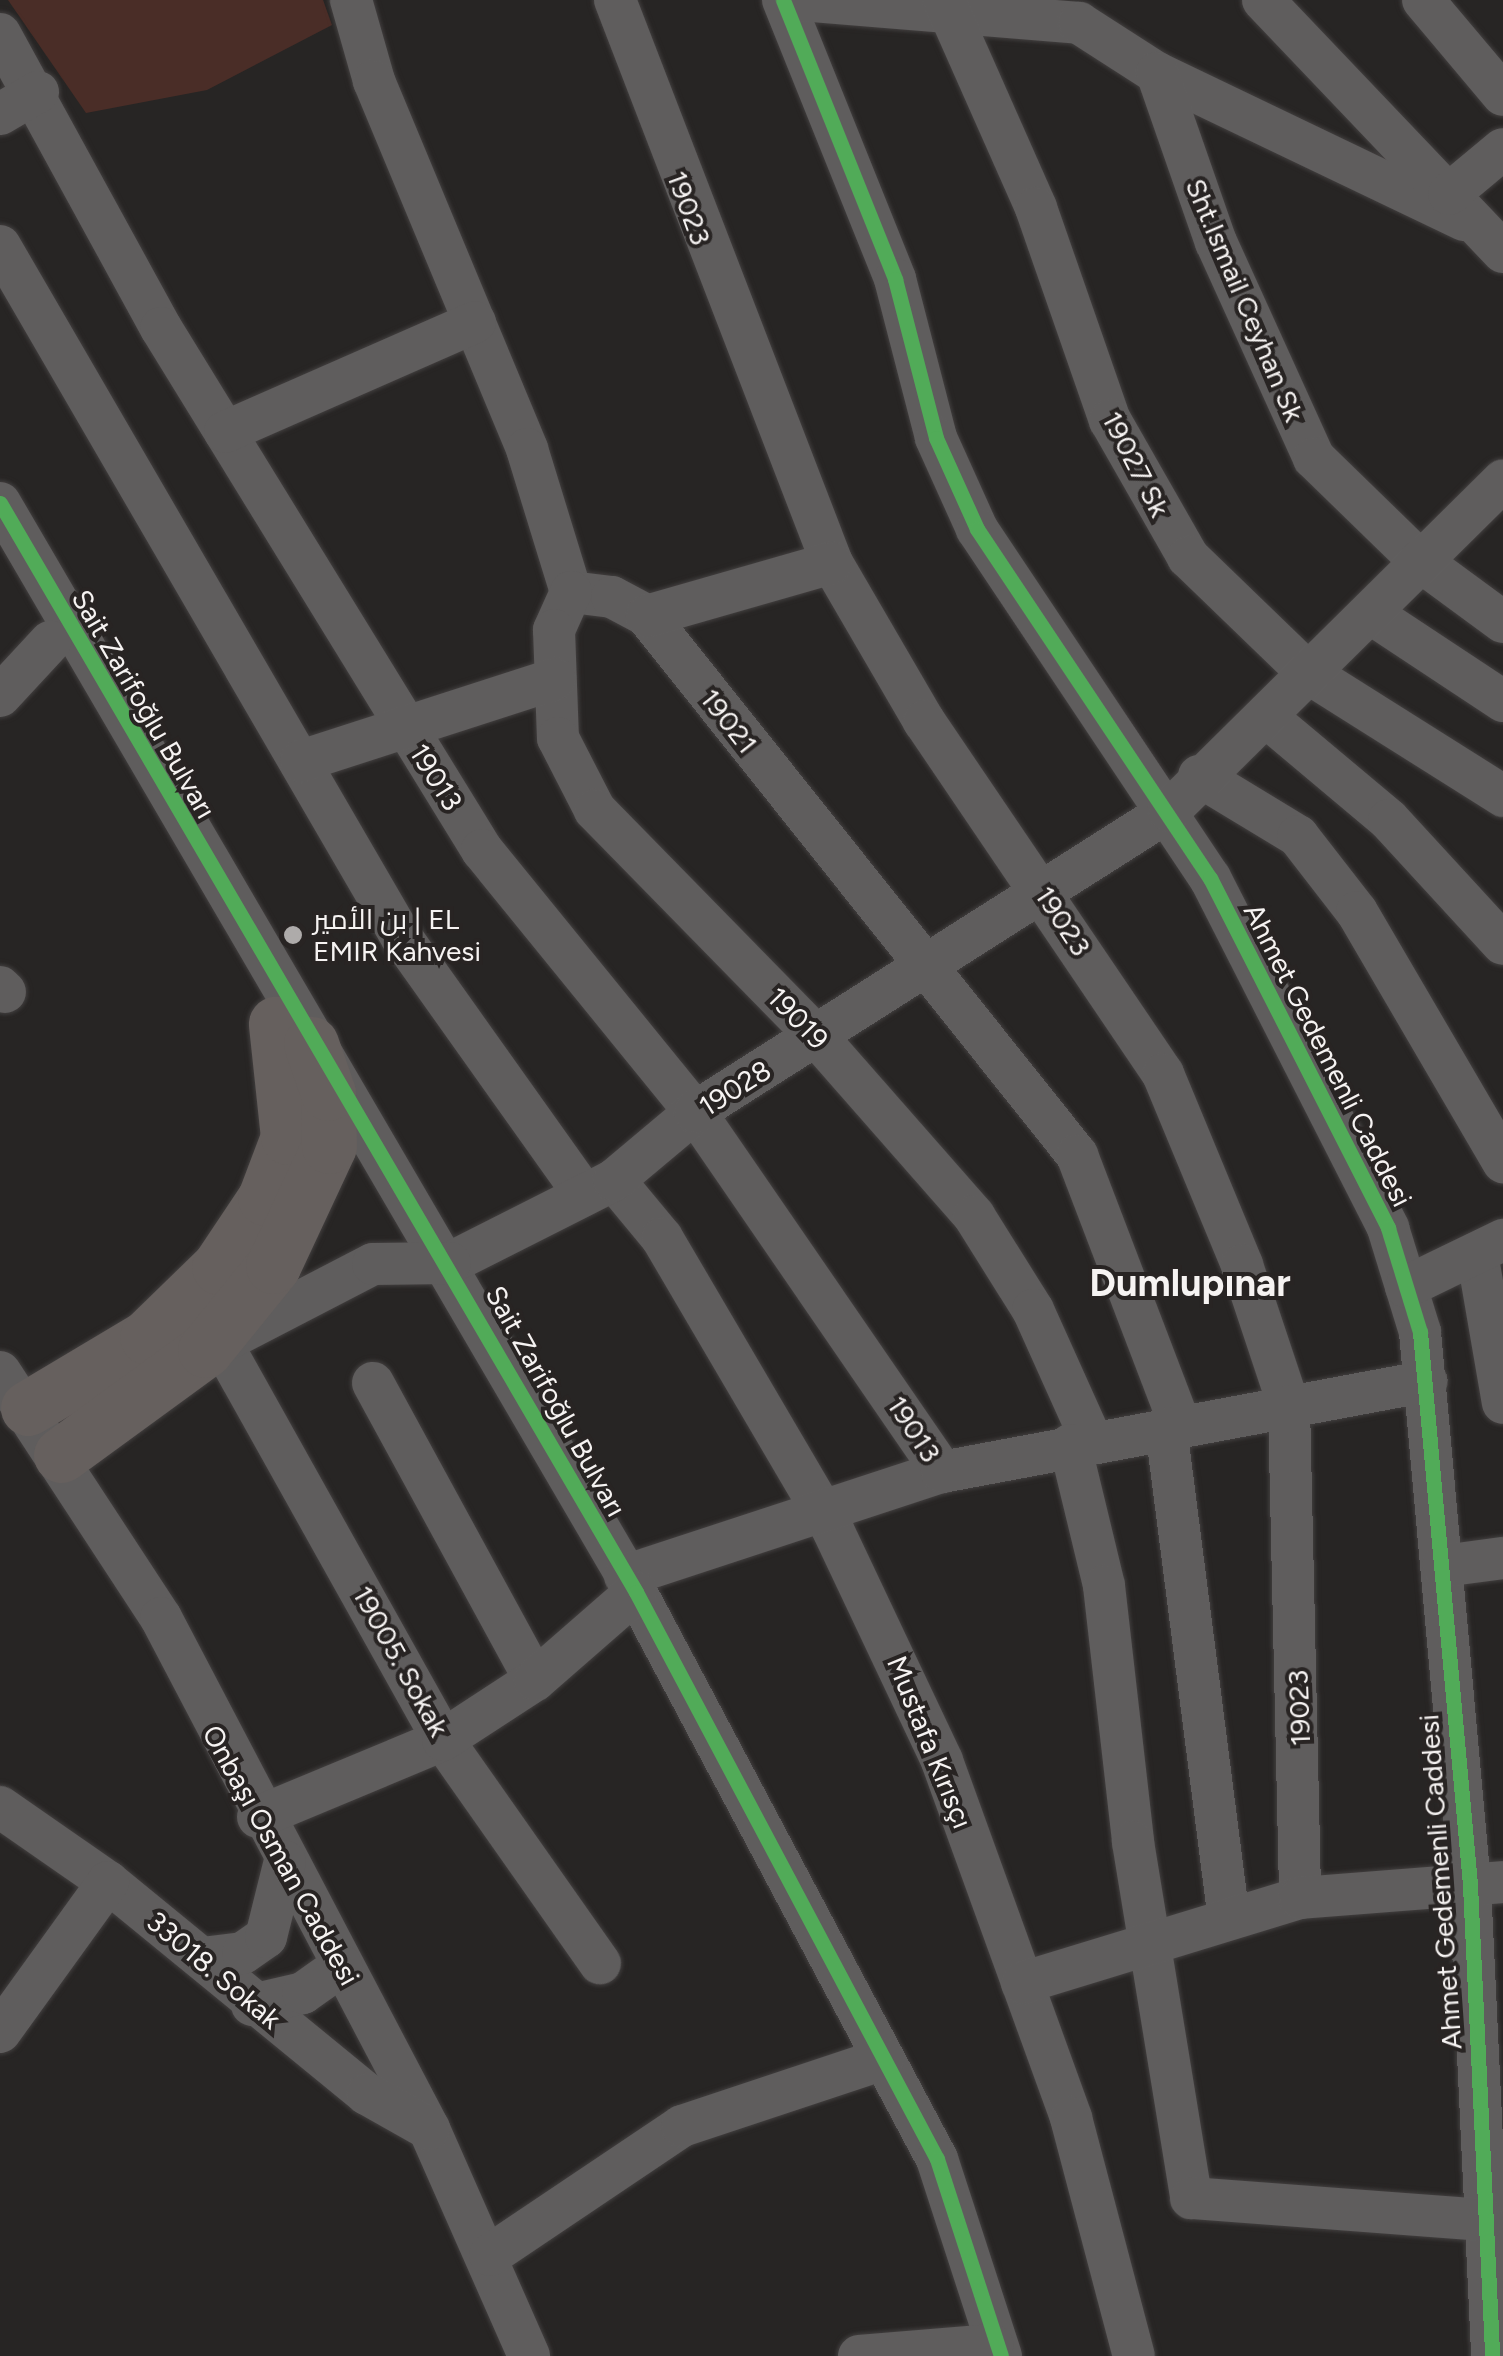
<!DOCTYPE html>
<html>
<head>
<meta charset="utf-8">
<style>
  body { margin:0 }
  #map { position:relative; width:1503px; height:2356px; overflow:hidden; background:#272524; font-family:Figtree,Cairo,sans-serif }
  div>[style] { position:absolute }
  .green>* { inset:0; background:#4a2d27 }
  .roads { filter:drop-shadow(0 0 2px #423f3f) drop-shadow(0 0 2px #423f3f) }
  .minor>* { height:42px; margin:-21px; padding:0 21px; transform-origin:21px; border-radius:21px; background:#5f5d5d }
  .major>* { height:55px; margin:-27.5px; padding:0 27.5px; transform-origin:27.5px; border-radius:27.5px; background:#66605e }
  .cycleway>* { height:15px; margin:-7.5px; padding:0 7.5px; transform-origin:7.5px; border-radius:7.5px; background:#51ab58 }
  .dots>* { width:28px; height:28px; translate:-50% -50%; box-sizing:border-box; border:5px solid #282423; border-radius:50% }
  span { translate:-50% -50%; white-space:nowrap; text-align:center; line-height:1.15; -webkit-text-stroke:8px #282423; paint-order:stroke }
  .street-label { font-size:28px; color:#f6f3f2 }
  .poi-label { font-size:28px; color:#f6f3f2 }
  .left { translate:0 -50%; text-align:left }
  .district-label { font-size:38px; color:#f6f3f2; font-weight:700 }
</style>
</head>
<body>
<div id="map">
  <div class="green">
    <div style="clip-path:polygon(8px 0,323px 0,332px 25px,207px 90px,86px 113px)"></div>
  </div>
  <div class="roads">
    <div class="minor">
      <div style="left:351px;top:0;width:84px;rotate:74.1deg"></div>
      <div style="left:374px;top:81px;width:399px;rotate:67.4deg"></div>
      <div style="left:527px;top:449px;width:150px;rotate:72.9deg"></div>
      <div style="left:571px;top:592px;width:41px;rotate:7deg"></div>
      <div style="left:612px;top:597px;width:40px;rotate:28deg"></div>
      <div style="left:647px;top:616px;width:690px;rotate:51.42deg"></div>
      <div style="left:1077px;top:1155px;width:291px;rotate:69.1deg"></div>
      <div style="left:615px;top:0;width:603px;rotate:68.92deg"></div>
      <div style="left:832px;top:563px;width:183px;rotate:59.8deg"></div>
      <div style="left:924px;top:721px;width:426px;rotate:55.9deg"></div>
      <div style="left:1163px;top:1074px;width:207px;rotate:67.5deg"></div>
      <div style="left:1242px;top:1265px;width:149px;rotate:71.6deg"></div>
      <div style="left:1289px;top:1406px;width:492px;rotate:88.7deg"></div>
      <div style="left:783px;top:0;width:301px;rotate:68.1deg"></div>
      <div style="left:895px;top:279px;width:164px;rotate:75.5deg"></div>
      <div style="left:936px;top:438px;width:100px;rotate:65.7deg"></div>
      <div style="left:977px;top:529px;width:420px;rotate:56.3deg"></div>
      <div style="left:1210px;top:878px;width:393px;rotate:63deg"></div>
      <div style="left:1388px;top:1228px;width:109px;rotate:72.9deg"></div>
      <div style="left:1420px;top:1332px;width:555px;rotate:84.83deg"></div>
      <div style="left:1470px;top:1885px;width:472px;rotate:87.3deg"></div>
      <div style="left:800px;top:0;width:280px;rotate:4.7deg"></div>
      <div style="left:1079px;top:23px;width:93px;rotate:32.7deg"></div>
      <div style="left:1157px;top:73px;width:340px;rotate:25.6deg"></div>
      <div style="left:944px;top:0;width:227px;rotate:66.1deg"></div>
      <div style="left:1036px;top:208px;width:225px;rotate:70.8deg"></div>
      <div style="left:1110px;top:420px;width:158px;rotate:60.3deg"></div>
      <div style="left:1188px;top:557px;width:167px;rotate:44deg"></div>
      <div style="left:1308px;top:673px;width:231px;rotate:32.2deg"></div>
      <div style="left:1263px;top:0;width:348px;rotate:46.4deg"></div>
      <div style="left:1423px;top:0;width:124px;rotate:49.9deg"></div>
      <div style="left:0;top:34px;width:335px;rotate:61.3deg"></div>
      <div style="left:161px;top:328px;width:613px;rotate:58.41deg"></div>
      <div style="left:482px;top:850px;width:338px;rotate:50.9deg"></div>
      <div style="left:695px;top:1112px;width:437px;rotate:55.5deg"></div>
      <div style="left:1157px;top:73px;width:179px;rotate:70.8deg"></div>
      <div style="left:1216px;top:242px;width:237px;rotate:65.6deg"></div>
      <div style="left:1314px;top:458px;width:148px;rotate:44.2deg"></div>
      <div style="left:1420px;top:561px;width:103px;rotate:36.3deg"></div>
      <div style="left:0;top:114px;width:44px;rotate:-30.1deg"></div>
      <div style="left:1449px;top:194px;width:70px;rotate:-39.8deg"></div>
      <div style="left:0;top:246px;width:800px;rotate:59.85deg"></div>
      <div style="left:402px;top:938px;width:310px;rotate:54.6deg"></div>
      <div style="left:225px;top:432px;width:273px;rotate:-23.7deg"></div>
      <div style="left:0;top:503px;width:1261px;rotate:59.71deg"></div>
      <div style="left:636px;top:1592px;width:642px;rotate:62.04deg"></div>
      <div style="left:937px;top:2159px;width:207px;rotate:72deg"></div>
      <div style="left:571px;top:592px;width:42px;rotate:114.1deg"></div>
      <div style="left:554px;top:630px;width:108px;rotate:87.9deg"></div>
      <div style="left:558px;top:738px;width:81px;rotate:62.8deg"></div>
      <div style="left:595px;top:810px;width:318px;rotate:45.6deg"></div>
      <div style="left:817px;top:1037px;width:238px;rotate:48.7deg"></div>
      <div style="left:974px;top:1216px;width:111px;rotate:57.9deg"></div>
      <div style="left:1033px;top:1310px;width:144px;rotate:65.8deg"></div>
      <div style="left:1373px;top:615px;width:156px;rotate:33.5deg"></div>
      <div style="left:647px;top:616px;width:192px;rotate:-16deg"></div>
      <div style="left:0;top:696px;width:74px;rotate:-47.2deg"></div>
      <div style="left:1270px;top:720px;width:155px;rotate:40deg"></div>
      <div style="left:1389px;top:820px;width:168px;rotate:47.4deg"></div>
      <div style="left:301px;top:761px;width:267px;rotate:-17.9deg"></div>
      <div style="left:1199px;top:776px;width:116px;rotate:31.2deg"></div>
      <div style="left:1298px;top:836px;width:96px;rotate:52.2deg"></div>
      <div style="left:1357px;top:912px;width:290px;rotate:59.7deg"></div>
      <div style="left:0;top:987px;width:7px;rotate:45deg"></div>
      <div style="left:614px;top:1180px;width:75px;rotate:50.4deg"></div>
      <div style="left:662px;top:1238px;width:338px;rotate:59.6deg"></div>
      <div style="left:833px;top:1530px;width:255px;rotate:64.7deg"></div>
      <div style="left:942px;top:1761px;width:380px;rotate:70.1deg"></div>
      <div style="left:1071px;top:2118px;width:246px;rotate:75.2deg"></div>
      <div style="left:1477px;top:1253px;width:152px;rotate:80.2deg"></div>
      <div style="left:450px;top:1263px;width:184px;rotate:-26.8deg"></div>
      <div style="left:614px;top:1180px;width:106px;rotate:-40deg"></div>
      <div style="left:695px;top:1112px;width:561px;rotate:-32.42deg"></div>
      <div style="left:1169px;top:811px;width:470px;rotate:-44.7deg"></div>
      <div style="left:1406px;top:1287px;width:108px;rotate:-25.9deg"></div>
      <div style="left:223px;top:1346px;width:451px;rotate:60.8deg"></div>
      <div style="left:443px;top:1740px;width:273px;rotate:54.9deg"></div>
      <div style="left:207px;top:1350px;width:187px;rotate:-27.4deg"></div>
      <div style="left:373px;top:1264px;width:77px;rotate:-0.7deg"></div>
      <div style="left:0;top:1372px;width:294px;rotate:56.8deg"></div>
      <div style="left:161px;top:1618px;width:577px;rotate:62.32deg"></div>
      <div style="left:429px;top:2129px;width:248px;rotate:66.2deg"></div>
      <div style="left:373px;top:1383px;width:338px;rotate:61.4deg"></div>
      <div style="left:1166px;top:1428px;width:493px;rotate:82.7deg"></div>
      <div style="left:1070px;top:1445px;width:145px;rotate:76.4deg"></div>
      <div style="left:1104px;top:1586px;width:258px;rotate:83.5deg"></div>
      <div style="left:1133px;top:1842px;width:361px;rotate:80.7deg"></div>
      <div style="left:1191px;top:2198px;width:293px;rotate:4.3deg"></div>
      <div style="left:1443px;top:1566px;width:61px;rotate:-7.6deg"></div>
      <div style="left:625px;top:1576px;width:334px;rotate:-18.2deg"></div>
      <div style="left:942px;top:1472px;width:493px;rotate:-10.6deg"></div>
      <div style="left:0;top:1807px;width:131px;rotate:34.8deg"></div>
      <div style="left:108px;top:1882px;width:335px;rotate:39.3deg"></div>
      <div style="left:367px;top:2094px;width:71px;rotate:29.4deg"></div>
      <div style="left:258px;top:1817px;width:200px;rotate:-22.6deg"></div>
      <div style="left:443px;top:1740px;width:110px;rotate:-33.1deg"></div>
      <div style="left:535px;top:1680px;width:134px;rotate:-41.1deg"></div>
      <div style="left:202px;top:1958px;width:41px;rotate:-7deg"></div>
      <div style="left:243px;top:1953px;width:28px;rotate:-35deg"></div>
      <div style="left:266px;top:1937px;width:78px;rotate:-76deg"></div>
      <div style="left:1022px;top:1983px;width:291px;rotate:-17deg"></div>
      <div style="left:1300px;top:1898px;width:204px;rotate:-4.5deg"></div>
      <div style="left:252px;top:2005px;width:52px;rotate:-13.2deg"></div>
      <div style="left:303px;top:1993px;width:47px;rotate:-35.4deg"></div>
      <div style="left:0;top:2032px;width:185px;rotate:-54.2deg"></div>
      <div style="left:490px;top:2255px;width:231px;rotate:-33.9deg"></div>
      <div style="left:682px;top:2126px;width:212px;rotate:-18.4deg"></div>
      <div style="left:859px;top:2356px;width:134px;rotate:-4.7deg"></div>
    </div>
    <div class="major">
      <div style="left:28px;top:1408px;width:139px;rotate:-30.8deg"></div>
      <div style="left:147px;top:1337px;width:100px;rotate:-44.2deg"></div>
      <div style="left:219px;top:1267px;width:83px;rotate:-56.3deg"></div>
      <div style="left:265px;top:1198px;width:65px;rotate:-69.3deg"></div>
      <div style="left:288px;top:1137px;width:114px;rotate:-96.1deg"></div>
      <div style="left:61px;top:1455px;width:178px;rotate:-36.1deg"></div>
      <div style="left:205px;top:1350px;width:108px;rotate:-51deg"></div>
      <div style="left:273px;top:1266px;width:132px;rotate:-65deg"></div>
      <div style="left:329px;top:1146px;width:53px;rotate:-91.1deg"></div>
      <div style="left:328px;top:1093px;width:52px;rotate:-109.1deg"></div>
    </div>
  </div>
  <div class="cycleway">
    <div style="left:783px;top:0;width:301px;rotate:68.1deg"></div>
    <div style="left:895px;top:279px;width:164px;rotate:75.5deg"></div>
    <div style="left:936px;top:438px;width:100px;rotate:65.7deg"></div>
    <div style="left:977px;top:529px;width:420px;rotate:56.3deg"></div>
    <div style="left:1210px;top:878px;width:393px;rotate:63deg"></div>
    <div style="left:1388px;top:1228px;width:109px;rotate:72.9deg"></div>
    <div style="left:1420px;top:1332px;width:555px;rotate:84.83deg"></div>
    <div style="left:1470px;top:1885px;width:472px;rotate:87.3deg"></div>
    <div style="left:0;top:503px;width:1261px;rotate:59.71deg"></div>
    <div style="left:636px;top:1592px;width:642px;rotate:62.04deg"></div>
    <div style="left:937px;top:2159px;width:207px;rotate:72deg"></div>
  </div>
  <div class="dots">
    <div style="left:293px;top:935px;background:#aeabaa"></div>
  </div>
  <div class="street-label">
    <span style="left:689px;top:208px;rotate:70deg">19023</span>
    <span style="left:1245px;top:300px;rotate:67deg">Sht.Ismail Ceyhan Sk</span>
    <span style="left:1136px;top:464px;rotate:63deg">19027 Sk</span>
    <span style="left:144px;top:704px;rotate:60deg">Sait Zarifoğlu Bulvarı</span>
    <span style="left:729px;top:721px;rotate:52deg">19021</span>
    <span style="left:436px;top:777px;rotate:58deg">19013</span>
    <span style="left:1063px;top:921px;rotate:57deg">19023</span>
    <span style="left:798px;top:1018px;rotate:46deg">19019</span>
    <span style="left:1328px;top:1055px;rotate:63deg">Ahmet Gedemenli Caddesi</span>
    <span style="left:735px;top:1088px;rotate:-32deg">19028</span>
    <span style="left:556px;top:1401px;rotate:61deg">Sait Zarifoğlu Bulvarı</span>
    <span style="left:914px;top:1429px;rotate:57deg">19013</span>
    <span style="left:401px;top:1661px;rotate:61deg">19005. Sokak</span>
    <span style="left:1299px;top:1708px;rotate:-92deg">19023</span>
    <span style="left:930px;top:1742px;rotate:68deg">Mustafa Kırısçı</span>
    <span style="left:281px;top:1855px;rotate:61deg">Onbaşı Osman Caddesi</span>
    <span style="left:1440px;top:1882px;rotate:-94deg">Ahmet Gedemenli Caddesi</span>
    <span style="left:214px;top:1970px;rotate:40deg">33018. Sokak</span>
  </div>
  <div class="poi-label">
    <span class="left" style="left:313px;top:935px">بن الأمير | EL<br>EMIR Kahvesi</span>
  </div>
  <div class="district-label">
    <span style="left:1190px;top:1284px">Dumlupınar</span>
  </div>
</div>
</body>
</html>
